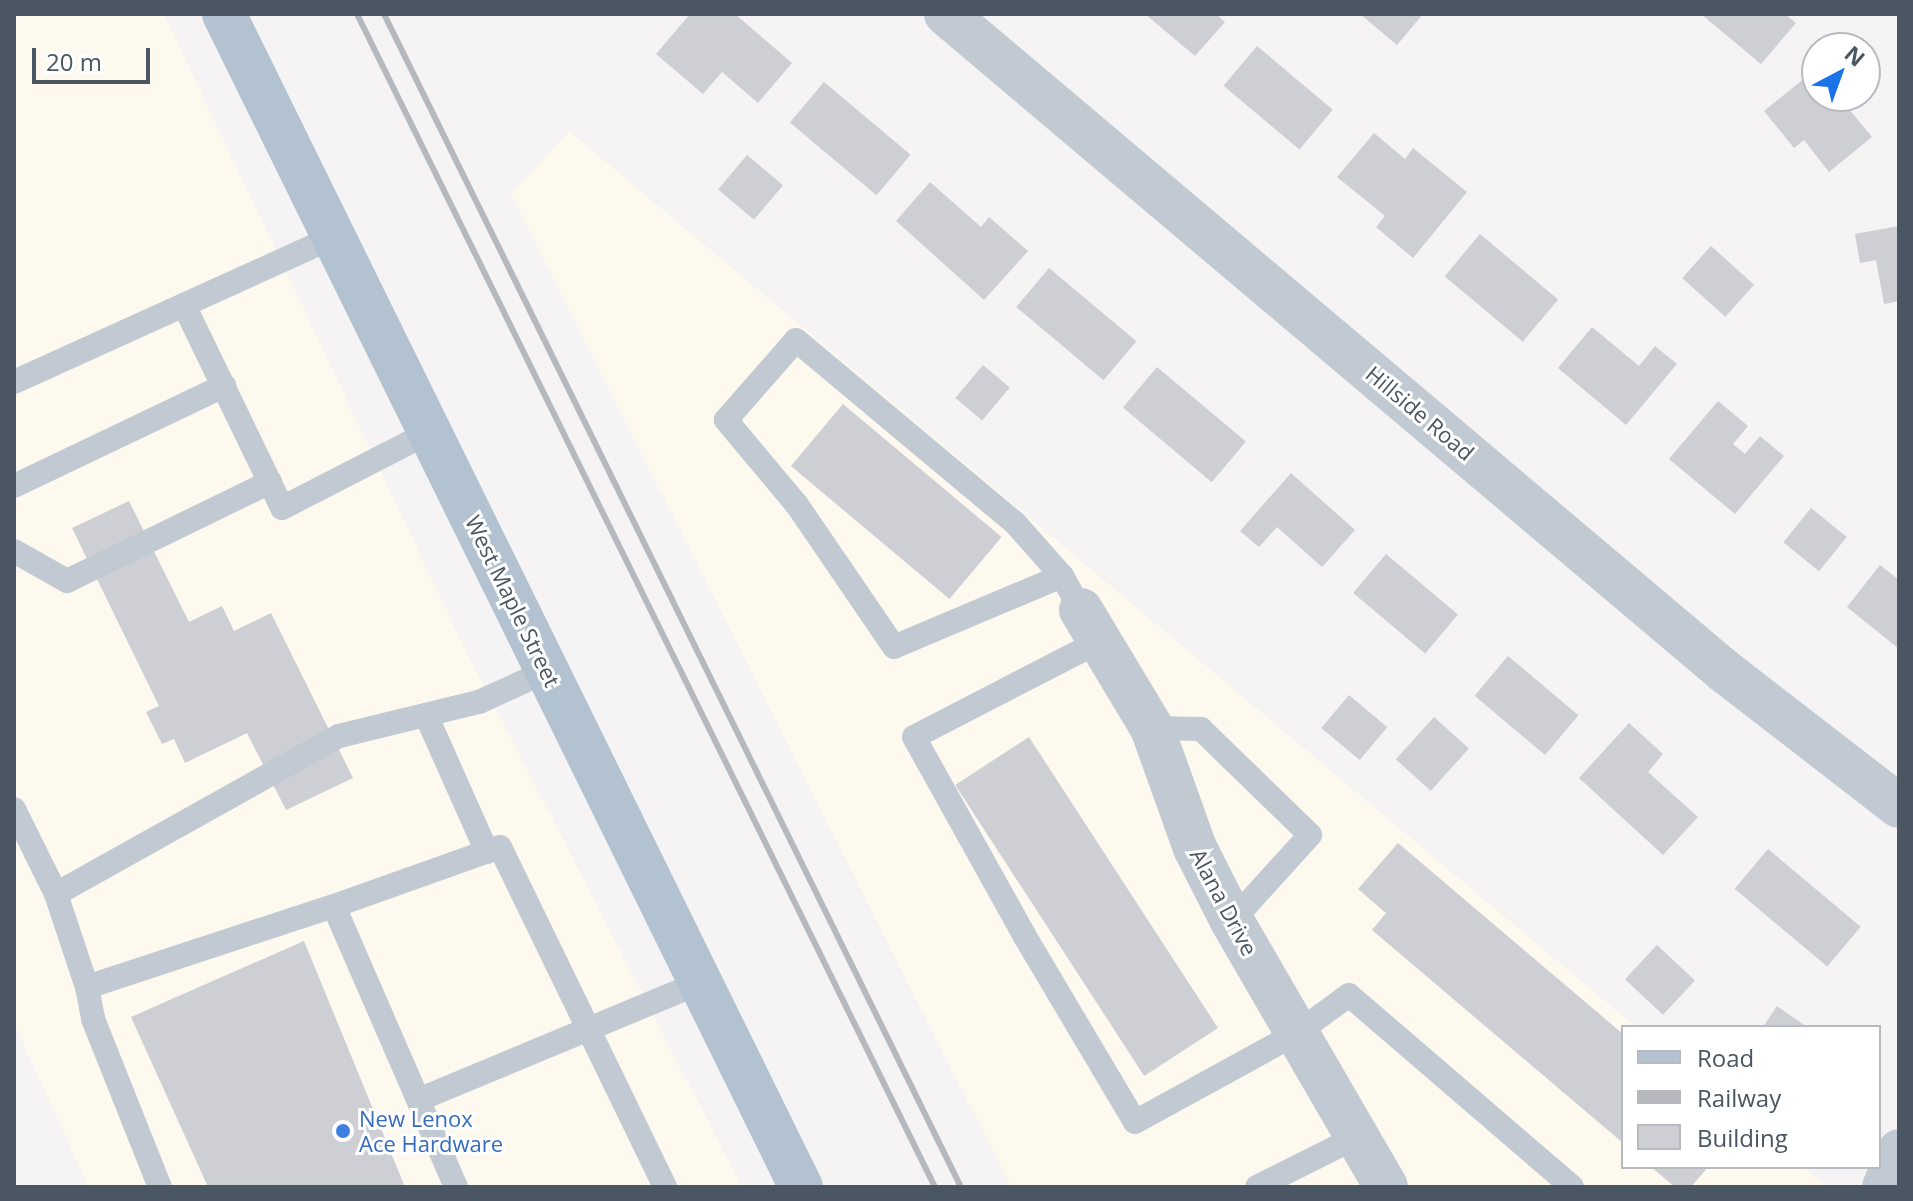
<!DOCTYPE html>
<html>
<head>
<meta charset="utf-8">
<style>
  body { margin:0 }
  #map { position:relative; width:1913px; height:1201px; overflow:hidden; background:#f5f3f3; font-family:"Open Sans",sans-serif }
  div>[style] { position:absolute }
  .commercial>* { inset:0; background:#fdf9ef }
  .building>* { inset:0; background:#cdcfd5; transform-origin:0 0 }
  .lane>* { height:24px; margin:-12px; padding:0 12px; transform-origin:12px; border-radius:12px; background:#c1cad2 }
  .street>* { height:44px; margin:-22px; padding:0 22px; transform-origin:22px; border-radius:22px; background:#c1cad2 }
  .primary>* { height:44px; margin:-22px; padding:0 22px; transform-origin:22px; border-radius:22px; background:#b3c2d1 }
  .rail>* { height:6px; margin:-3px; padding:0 3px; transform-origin:3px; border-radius:3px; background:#b5b8bd }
  .dots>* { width:22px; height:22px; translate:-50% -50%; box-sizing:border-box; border:4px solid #fff; border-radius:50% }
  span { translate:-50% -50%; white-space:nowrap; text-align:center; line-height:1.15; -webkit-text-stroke:6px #fff; paint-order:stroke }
  .street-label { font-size:22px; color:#4a5661 }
  .shop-label { font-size:22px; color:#366cbe }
  .left { translate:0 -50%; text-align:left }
  .frame { position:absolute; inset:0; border:16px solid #4a5661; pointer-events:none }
  .legend { position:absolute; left:1621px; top:1025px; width:260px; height:144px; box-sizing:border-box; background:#fff; border:2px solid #b7bbc0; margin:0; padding:10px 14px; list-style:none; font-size:24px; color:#4a5661 }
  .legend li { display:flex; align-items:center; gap:16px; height:40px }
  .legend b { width:40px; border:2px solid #b7bbc0 }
  .north { position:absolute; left:1801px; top:32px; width:80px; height:80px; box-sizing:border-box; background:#fff; border:2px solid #b7bbc0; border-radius:50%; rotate:41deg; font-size:22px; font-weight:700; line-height:32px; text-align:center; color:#4a5661 }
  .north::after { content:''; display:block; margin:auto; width:28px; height:36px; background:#1a73e8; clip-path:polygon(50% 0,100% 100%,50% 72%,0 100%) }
  .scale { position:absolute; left:32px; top:48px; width:118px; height:36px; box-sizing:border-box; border:4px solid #4a5661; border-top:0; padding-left:10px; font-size:24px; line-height:28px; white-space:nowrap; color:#4a5661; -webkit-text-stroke:6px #fff; paint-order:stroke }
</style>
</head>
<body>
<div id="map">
  <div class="commercial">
    <div style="clip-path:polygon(14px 14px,164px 14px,463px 645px,742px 1187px,89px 1187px,14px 1024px)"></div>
    <div style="clip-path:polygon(569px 131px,1636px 1027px,1623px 1027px,1623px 1167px,1803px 1167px,1827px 1187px,1011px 1187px,511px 195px)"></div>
  </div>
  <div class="building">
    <div style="clip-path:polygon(690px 14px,735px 14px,792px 63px,758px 103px,722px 72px,703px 94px,656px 54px)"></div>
    <div style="clip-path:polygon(1145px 14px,1216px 14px,1225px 22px,1195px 56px)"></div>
    <div style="clip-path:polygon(1360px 14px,1423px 14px,1397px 45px)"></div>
    <div style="clip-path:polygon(1701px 14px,1785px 14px,1796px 23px,1761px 64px)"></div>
    <div style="left:1257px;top:46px;width:99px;height:52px;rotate:40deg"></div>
    <div style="clip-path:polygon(1817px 68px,1817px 96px,1852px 96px,1844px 103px,1872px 137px,1829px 172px,1804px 140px,1794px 148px,1764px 111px)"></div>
    <div style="left:824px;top:82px;width:113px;height:53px;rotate:40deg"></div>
    <div style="clip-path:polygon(1374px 133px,1405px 159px,1413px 148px,1467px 192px,1413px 258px,1376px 227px,1385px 216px,1337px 177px)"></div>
    <div style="left:747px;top:155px;width:47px;height:45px;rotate:40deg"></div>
    <div style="clip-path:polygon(930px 182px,981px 227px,989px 217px,1028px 251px,984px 300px,896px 221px)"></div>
    <div style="clip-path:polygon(1899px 226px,1899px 301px,1884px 304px,1876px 260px,1860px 263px,1855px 234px)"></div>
    <div style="left:1480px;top:234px;width:102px;height:55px;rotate:40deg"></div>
    <div style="left:1711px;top:246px;width:58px;height:43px;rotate:42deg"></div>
    <div style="left:1049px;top:268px;width:114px;height:51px;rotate:40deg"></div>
    <div style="clip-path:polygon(1592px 327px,1639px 366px,1655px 346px,1677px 364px,1626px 425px,1558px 368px)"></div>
    <div style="left:983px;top:365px;width:35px;height:43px;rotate:40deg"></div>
    <div style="left:1157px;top:367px;width:116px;height:53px;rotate:40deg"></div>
    <div style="clip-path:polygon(1718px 401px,1748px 426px,1733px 444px,1745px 454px,1760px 436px,1784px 456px,1735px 514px,1669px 459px)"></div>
    <div style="left:843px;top:404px;width:207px;height:81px;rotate:40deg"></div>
    <div style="clip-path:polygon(1291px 473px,1355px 530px,1322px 567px,1277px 527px,1259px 547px,1240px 531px)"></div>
    <div style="clip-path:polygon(129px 501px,189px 622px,222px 606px,234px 631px,271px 613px,353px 778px,286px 810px,247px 733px,185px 763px,174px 739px,162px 744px,146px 712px,159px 706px,72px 528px)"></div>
    <div style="left:1811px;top:508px;width:46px;height:44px;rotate:39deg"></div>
    <div style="left:1386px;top:554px;width:94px;height:51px;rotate:40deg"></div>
    <div style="clip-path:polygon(1880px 565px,1899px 580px,1899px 649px,1847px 607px)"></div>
    <div style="left:1508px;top:656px;width:92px;height:52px;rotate:40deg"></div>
    <div style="left:1349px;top:695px;width:50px;height:43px;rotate:40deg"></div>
    <div style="left:1434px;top:717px;width:47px;height:57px;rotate:42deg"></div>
    <div style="clip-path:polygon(1629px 723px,1663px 754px,1648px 772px,1698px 817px,1663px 855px,1579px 778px)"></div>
    <div style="left:1029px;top:737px;width:347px;height:88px;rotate:57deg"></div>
    <div style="clip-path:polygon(1398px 843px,1623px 1034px,1623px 1143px,1372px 930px,1386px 913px,1358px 889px)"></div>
    <div style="left:1768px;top:849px;width:121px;height:52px;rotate:40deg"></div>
    <div style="clip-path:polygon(304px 941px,405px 1187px,208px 1187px,131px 1017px)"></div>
    <div style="left:1657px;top:945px;width:52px;height:47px;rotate:43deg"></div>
    <div style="clip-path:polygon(1777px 1006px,1807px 1027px,1763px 1027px)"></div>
    <div style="clip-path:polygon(1651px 1167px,1708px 1167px,1691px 1187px,1675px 1187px)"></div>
  </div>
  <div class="lane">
    <div style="left:184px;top:305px;width:225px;rotate:64.2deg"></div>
    <div style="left:282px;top:508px;width:166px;rotate:-27.2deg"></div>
    <div style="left:14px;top:382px;width:351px;rotate:-24.4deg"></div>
    <div style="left:14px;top:486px;width:233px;rotate:-25.5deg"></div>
    <div style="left:14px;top:551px;width:61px;rotate:29.5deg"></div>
    <div style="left:67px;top:581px;width:226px;rotate:-26deg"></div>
    <div style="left:1062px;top:576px;width:182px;rotate:157.1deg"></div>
    <div style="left:894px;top:647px;width:172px;rotate:-124.3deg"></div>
    <div style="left:797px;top:505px;width:111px;rotate:-129.9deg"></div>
    <div style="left:726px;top:420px;width:106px;rotate:-48.8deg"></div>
    <div style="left:796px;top:340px;width:285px;rotate:39.9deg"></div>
    <div style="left:1015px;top:523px;width:71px;rotate:48.4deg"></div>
    <div style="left:1062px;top:576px;width:39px;rotate:61deg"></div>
    <div style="left:1100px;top:641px;width:209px;rotate:152.7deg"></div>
    <div style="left:914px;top:737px;width:227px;rotate:60.9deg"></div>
    <div style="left:1024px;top:935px;width:217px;rotate:59.3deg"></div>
    <div style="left:1135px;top:1122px;width:185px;rotate:-28.8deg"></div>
    <div style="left:1297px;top:1033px;width:64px;rotate:-36.2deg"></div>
    <div style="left:1349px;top:995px;width:294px;rotate:40.7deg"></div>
    <div style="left:426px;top:715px;width:150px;rotate:66deg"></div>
    <div style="left:1152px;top:728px;width:49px;rotate:1.2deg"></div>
    <div style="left:1201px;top:729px;width:152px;rotate:44.2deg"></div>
    <div style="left:1310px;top:835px;width:116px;rotate:132.2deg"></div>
    <div style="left:14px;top:809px;width:95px;rotate:63.7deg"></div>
    <div style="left:56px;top:894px;width:98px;rotate:71.6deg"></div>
    <div style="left:87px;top:987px;width:33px;rotate:79deg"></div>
    <div style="left:93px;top:1019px;width:181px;rotate:68.3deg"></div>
    <div style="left:56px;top:894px;width:324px;rotate:-29.2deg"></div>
    <div style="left:339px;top:736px;width:144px;rotate:-13.7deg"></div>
    <div style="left:479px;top:702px;width:75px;rotate:-24.5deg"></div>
    <div style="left:87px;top:987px;width:260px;rotate:-18.2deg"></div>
    <div style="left:418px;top:1100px;width:308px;rotate:-22.6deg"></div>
    <div style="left:456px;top:1187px;width:306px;rotate:-113.5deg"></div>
    <div style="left:334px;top:906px;width:176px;rotate:-19.6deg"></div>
    <div style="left:500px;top:847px;width:378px;rotate:64.1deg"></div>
    <div style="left:1257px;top:1187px;width:112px;rotate:-26.6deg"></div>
  </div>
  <div class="street">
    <div style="left:946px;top:14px;width:1017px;rotate:40.17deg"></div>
    <div style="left:1723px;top:670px;width:222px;rotate:37.7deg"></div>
    <div style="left:1081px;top:610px;width:138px;rotate:59deg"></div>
    <div style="left:1152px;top:728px;width:127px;rotate:70.3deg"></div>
    <div style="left:1195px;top:848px;width:82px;rotate:63.1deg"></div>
    <div style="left:1232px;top:921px;width:307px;rotate:59.9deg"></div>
    <div style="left:1884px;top:1187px;width:39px;rotate:-67deg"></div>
  </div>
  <div class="primary">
    <div style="left:224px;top:14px;width:1307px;rotate:63.81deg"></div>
  </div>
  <div class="rail">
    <div style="left:357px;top:14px;width:1308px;rotate:63.77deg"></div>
    <div style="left:384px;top:14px;width:1307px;rotate:63.81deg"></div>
  </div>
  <div class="dots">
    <div style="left:343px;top:1131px;background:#3f7fe0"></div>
  </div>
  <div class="street-label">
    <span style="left:1420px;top:413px;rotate:40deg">Hillside Road</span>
    <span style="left:513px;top:601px;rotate:64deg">West Maple Street</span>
    <span style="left:1224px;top:902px;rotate:62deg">Alana Drive</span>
  </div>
  <div class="shop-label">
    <span class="left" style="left:359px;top:1131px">New Lenox<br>Ace Hardware</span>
  </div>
  <div class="frame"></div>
  <ul class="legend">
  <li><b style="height:10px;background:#b3c2d1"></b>Road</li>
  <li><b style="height:10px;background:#b5b8bd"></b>Railway</li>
  <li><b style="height:22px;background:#cdcfd5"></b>Building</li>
  </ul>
  <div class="north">N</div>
  <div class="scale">20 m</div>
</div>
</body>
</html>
